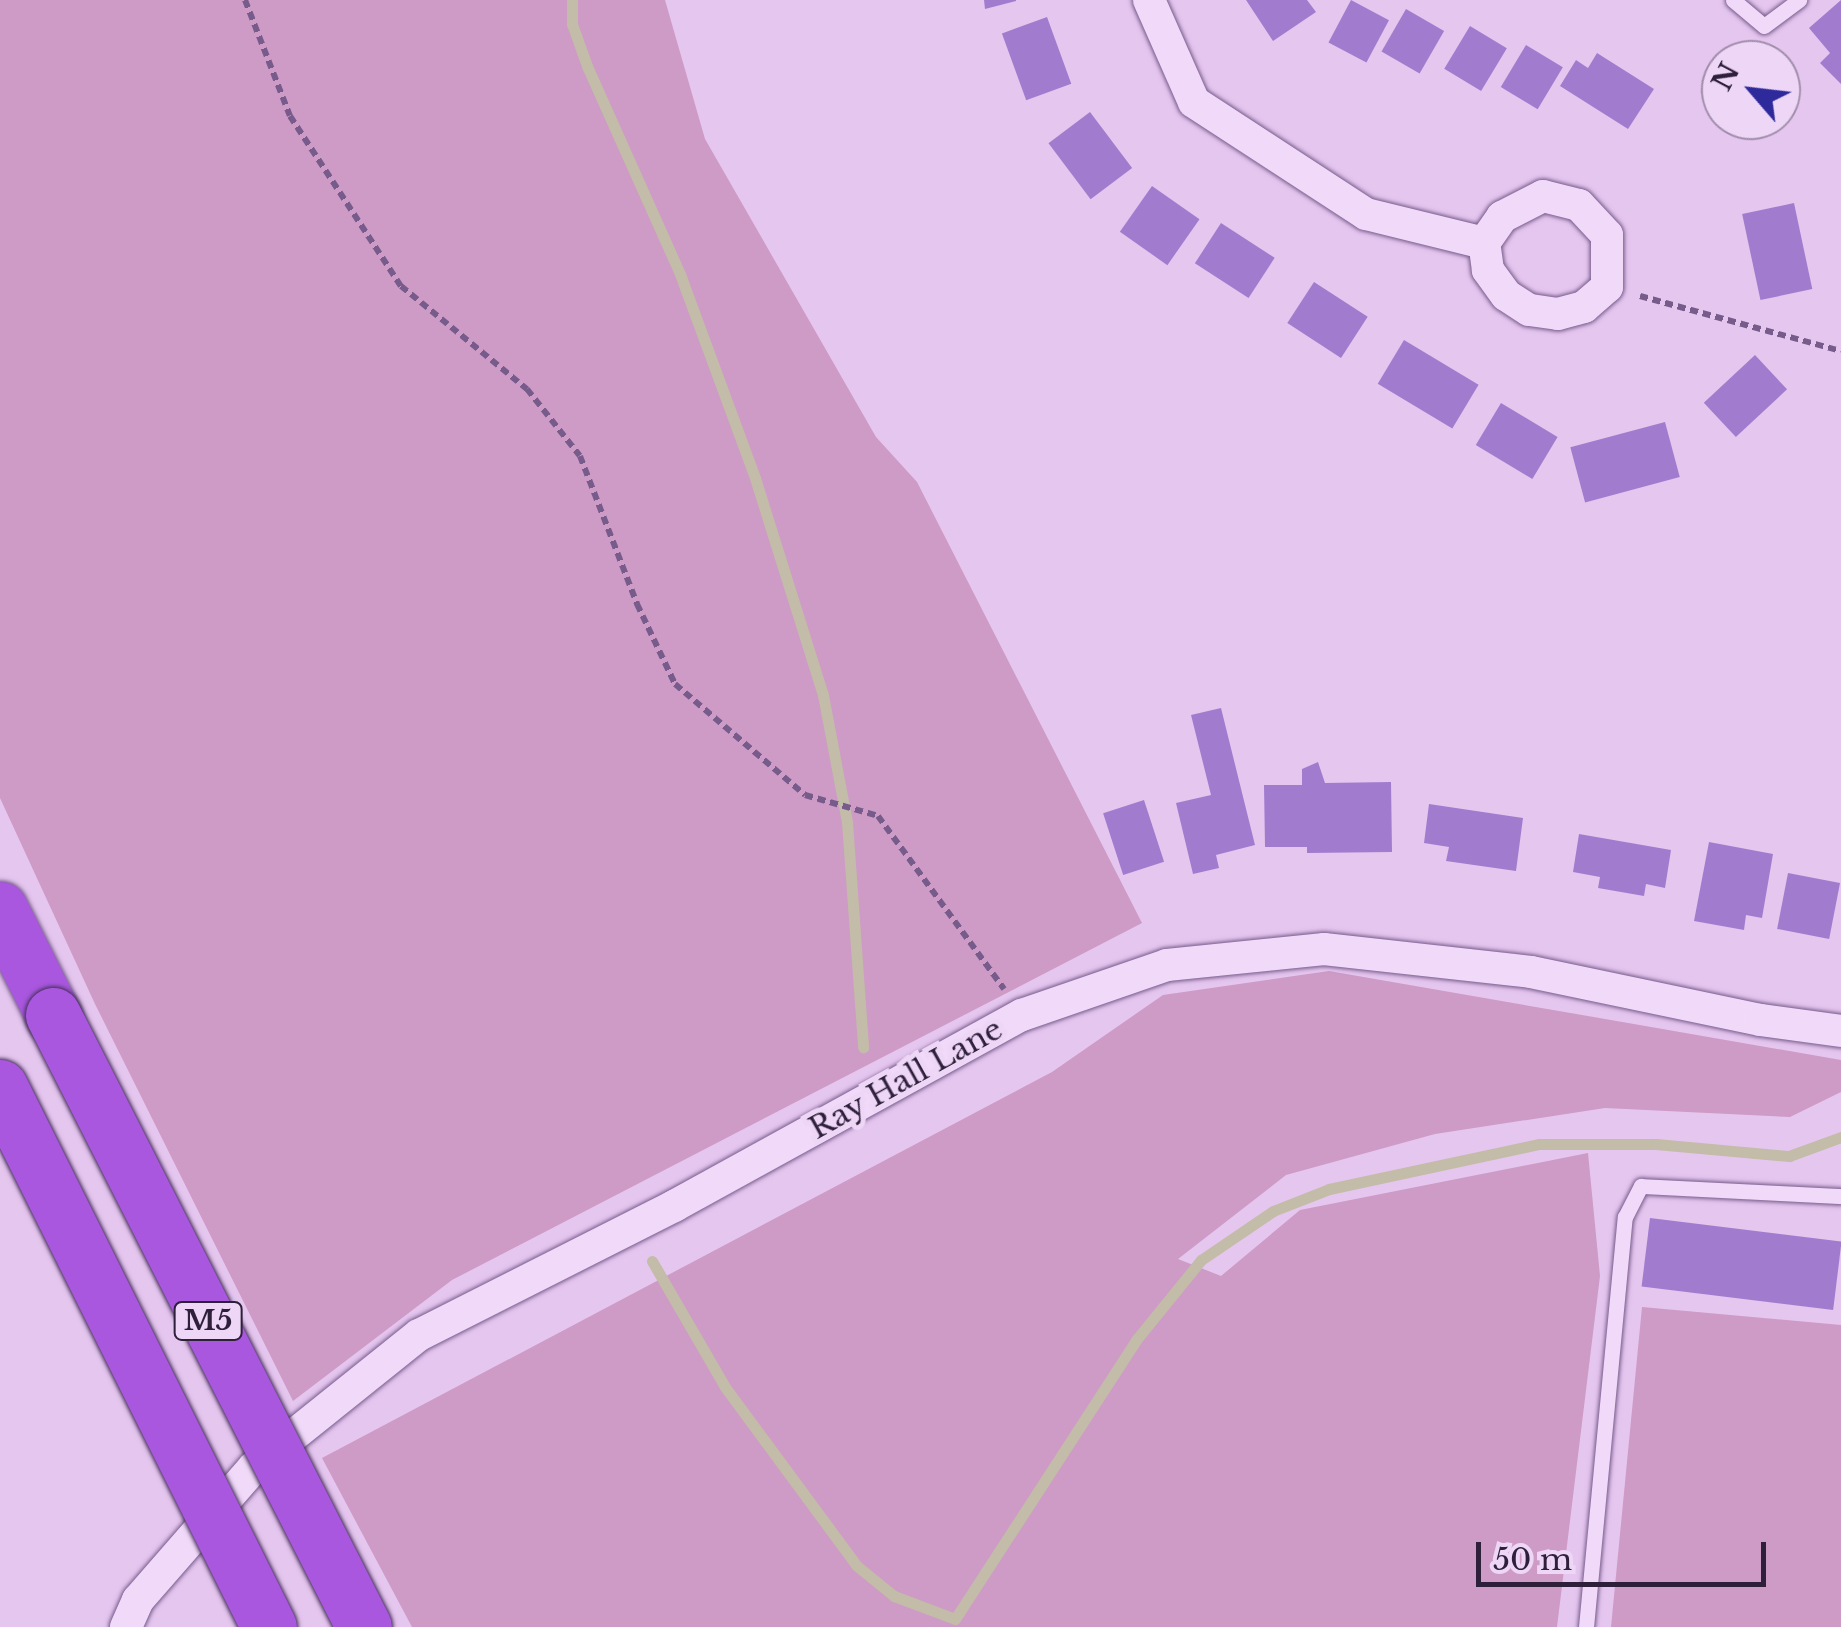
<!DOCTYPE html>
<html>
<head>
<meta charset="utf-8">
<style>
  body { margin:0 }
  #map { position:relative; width:1841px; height:1627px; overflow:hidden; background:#e5c6ef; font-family:"Libre Baskerville",serif }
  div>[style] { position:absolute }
  .green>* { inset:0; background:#ce9ac6 }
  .stream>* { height:11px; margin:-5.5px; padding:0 5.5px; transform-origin:5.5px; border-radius:5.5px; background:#c3bca8 }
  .building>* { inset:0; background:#a17cce; transform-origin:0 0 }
  .path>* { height:6px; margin-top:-3px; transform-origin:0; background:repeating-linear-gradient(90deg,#775b8b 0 8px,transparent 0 13px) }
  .roads { filter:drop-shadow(0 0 2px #775b8b) drop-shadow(0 0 2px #775b8b) }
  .lane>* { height:15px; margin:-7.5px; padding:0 7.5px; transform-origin:7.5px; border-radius:7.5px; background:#f1daf9 }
  .street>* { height:32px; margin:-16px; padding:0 16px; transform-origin:16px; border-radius:16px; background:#f1daf9 }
  .highway>* { height:55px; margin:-27.5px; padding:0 27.5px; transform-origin:27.5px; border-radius:27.5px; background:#a957df }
  .bridges { filter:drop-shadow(0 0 2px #452f59) drop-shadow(0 0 2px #452f59) }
  .highway-bridge>* { height:55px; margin:-27.5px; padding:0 27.5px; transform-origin:27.5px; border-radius:27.5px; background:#a957df }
  span { translate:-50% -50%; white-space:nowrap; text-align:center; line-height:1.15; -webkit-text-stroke:10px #eed6f6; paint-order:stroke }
  .shield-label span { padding:2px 8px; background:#eed6f6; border:2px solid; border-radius:8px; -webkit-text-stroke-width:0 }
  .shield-label { font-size:28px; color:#2e1f3b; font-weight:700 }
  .street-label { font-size:30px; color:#2e1f3b }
  .north { position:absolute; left:1701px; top:40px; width:100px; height:100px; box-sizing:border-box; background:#eed6f6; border:2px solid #a18dab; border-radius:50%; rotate:298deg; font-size:28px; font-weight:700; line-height:40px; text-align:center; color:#2e1f3b }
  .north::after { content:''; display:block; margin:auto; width:35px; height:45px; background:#2e2a9b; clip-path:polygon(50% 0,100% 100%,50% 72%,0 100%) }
  .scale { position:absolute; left:1476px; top:1542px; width:290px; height:45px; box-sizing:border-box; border:5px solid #2e1f3b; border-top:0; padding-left:12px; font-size:30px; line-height:35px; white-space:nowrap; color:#2e1f3b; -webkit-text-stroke:8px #eed6f6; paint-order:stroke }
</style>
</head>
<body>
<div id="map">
  <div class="green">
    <div style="clip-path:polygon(0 0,665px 0,705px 139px,876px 437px,917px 482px,1142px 923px,452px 1280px,293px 1401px,95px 1004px,0 798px)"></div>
    <div style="clip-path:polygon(1329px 971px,1841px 1060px,1841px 1092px,1790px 1117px,1605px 1108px,1435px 1134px,1286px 1175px,1178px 1259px,1221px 1276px,1300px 1210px,1588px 1153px,1600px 1276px,1557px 1627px,412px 1627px,322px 1458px,1052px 1072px,1163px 995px)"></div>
    <div style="clip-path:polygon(1642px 1307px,1841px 1325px,1841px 1627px,1611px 1627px)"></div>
  </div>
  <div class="stream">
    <div style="left:572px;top:0;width:24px;rotate:90deg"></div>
    <div style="left:572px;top:24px;width:45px;rotate:70.3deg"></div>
    <div style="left:587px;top:66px;width:228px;rotate:65.9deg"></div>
    <div style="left:680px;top:274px;width:217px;rotate:69.8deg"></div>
    <div style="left:755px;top:478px;width:227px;rotate:72.6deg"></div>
    <div style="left:823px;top:695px;width:129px;rotate:79.3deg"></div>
    <div style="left:847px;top:822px;width:226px;rotate:85.9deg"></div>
    <div style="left:652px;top:1261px;width:146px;rotate:59.9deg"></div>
    <div style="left:725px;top:1387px;width:222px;rotate:53.6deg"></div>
    <div style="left:857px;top:1566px;width:48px;rotate:39deg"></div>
    <div style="left:894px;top:1596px;width:65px;rotate:20.7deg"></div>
    <div style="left:955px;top:1619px;width:333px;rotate:-57deg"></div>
    <div style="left:1136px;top:1340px;width:103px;rotate:-50.9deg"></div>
    <div style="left:1201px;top:1260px;width:87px;rotate:-34.2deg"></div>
    <div style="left:1273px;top:1211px;width:60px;rotate:-21.4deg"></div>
    <div style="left:1329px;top:1189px;width:215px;rotate:-12.1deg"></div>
    <div style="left:1539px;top:1144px;width:117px"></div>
    <div style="left:1656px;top:1144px;width:134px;rotate:5.2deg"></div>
    <div style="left:1789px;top:1156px;width:55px;rotate:-20.1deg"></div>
  </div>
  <div class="building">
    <div style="clip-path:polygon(984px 0,1016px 0,1016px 1px,985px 9px)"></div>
    <div style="clip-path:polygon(1246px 0,1307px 0,1316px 12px,1273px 41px)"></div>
    <div style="left:1351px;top:0;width:43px;height:48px;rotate:28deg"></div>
    <div style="clip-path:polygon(1841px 0,1841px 84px,1820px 63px,1830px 53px,1809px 28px)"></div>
    <div style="left:1406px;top:9px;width:44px;height:49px;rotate:30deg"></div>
    <div style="left:1047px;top:17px;width:71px;height:48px;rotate:70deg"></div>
    <div style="left:1470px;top:26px;width:43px;height:50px;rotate:31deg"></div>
    <div style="left:1526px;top:45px;width:43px;height:49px;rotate:31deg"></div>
    <div style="clip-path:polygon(1597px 53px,1654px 89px,1628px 129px,1560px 86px,1576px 60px,1588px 68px)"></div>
    <div style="left:1090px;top:112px;width:70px;height:52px;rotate:53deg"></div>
    <div style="left:1152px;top:186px;width:58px;height:56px;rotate:35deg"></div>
    <div style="left:1794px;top:203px;width:88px;height:53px;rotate:78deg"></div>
    <div style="left:1221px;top:223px;width:64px;height:48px;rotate:33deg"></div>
    <div style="left:1314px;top:282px;width:64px;height:49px;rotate:33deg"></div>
    <div style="left:1404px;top:340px;width:87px;height:51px;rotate:31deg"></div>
    <div style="left:1755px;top:355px;width:47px;height:70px;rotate:47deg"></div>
    <div style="left:1501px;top:403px;width:66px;height:49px;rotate:31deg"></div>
    <div style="left:1665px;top:422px;width:57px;height:98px;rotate:75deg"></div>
    <div style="clip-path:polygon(1221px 708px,1255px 845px,1216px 855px,1219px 868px,1193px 874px,1176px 803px,1211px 795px,1191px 715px)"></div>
    <div style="clip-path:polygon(1318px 762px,1325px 783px,1391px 782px,1392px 852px,1307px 853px,1307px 847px,1265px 847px,1264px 785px,1302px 785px,1302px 769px)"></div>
    <div style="left:1144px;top:800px;width:65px;height:43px;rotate:72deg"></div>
    <div style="clip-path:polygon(1429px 804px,1523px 818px,1516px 871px,1446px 861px,1449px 847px,1424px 843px)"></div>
    <div style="clip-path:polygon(1579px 834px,1671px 850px,1665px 888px,1646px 884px,1644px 896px,1598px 888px,1600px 877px,1573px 872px)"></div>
    <div style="clip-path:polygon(1709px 842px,1773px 854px,1762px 918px,1746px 915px,1744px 930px,1694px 921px)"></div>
    <div style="left:1788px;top:873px;width:53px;height:57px;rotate:11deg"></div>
    <div style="left:1650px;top:1218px;width:193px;height:69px;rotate:7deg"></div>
  </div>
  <div class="path">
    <div style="left:245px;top:0;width:124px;rotate:68.8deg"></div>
    <div style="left:290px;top:116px;width:203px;rotate:56.9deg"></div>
    <div style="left:401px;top:286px;width:163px;rotate:39.3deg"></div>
    <div style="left:527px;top:389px;width:85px;rotate:51.7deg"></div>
    <div style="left:580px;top:456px;width:159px;rotate:68.9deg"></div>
    <div style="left:637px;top:604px;width:89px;rotate:64.6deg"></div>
    <div style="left:675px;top:684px;width:171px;rotate:40.5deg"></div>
    <div style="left:805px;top:795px;width:76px;rotate:16deg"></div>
    <div style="left:878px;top:816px;width:214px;rotate:53.9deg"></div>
    <div style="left:1640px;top:296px;width:208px;rotate:15.3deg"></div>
  </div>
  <div class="roads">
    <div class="lane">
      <div style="left:1733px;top:0;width:40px;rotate:40deg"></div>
      <div style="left:1764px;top:26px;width:44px;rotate:-36.6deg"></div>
      <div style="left:1586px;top:1627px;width:412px;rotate:-84.6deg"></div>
      <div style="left:1625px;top:1217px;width:35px;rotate:-63deg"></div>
      <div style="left:1641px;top:1186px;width:200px;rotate:2.9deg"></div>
    </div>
    <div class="street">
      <div style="left:1149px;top:0;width:111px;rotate:66.2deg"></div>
      <div style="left:1194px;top:102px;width:205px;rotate:33.1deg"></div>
      <div style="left:1366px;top:214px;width:122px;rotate:13.8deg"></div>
      <div style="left:1543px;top:196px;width:37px;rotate:14deg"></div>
      <div style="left:1579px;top:205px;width:41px;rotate:47deg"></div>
      <div style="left:1607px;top:235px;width:52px;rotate:90deg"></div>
      <div style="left:1607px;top:287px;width:30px;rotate:139deg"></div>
      <div style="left:1584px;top:307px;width:27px;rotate:165deg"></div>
      <div style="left:1558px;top:314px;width:29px;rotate:-172deg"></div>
      <div style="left:1529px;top:310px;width:27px;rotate:-147deg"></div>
      <div style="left:1506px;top:295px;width:31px;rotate:-126deg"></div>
      <div style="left:1488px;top:270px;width:27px;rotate:-98deg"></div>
      <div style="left:1484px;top:243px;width:32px;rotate:-55deg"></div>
      <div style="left:1502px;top:217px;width:46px;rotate:-27.1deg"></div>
      <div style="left:126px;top:1627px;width:30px;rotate:-66deg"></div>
      <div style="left:138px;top:1600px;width:176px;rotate:-48.9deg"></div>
      <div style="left:254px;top:1467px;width:211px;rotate:-38.7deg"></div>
      <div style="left:419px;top:1335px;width:286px;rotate:-26.8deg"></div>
      <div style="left:674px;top:1206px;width:397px;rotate:-28.8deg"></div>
      <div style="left:1022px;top:1015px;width:153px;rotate:-19deg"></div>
      <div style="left:1167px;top:965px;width:158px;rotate:-5.8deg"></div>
      <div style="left:1324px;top:949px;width:208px;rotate:6.3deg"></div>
      <div style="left:1531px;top:972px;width:235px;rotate:11.8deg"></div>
      <div style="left:1761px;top:1020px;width:81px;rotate:7.8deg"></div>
    </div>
    <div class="highway">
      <div style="left:0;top:909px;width:119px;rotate:63.4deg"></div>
    </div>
  </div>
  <div class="bridges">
    <div class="highway-bridge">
      <div style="left:53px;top:1015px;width:686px;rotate:63.06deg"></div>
      <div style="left:0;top:1087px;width:603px;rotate:63.52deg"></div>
    </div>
  </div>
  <div class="shield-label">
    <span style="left:208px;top:1321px">M5</span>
  </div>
  <div class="street-label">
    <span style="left:906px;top:1079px;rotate:-29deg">Ray Hall Lane</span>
  </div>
  <div class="north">N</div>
  <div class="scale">50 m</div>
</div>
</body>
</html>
